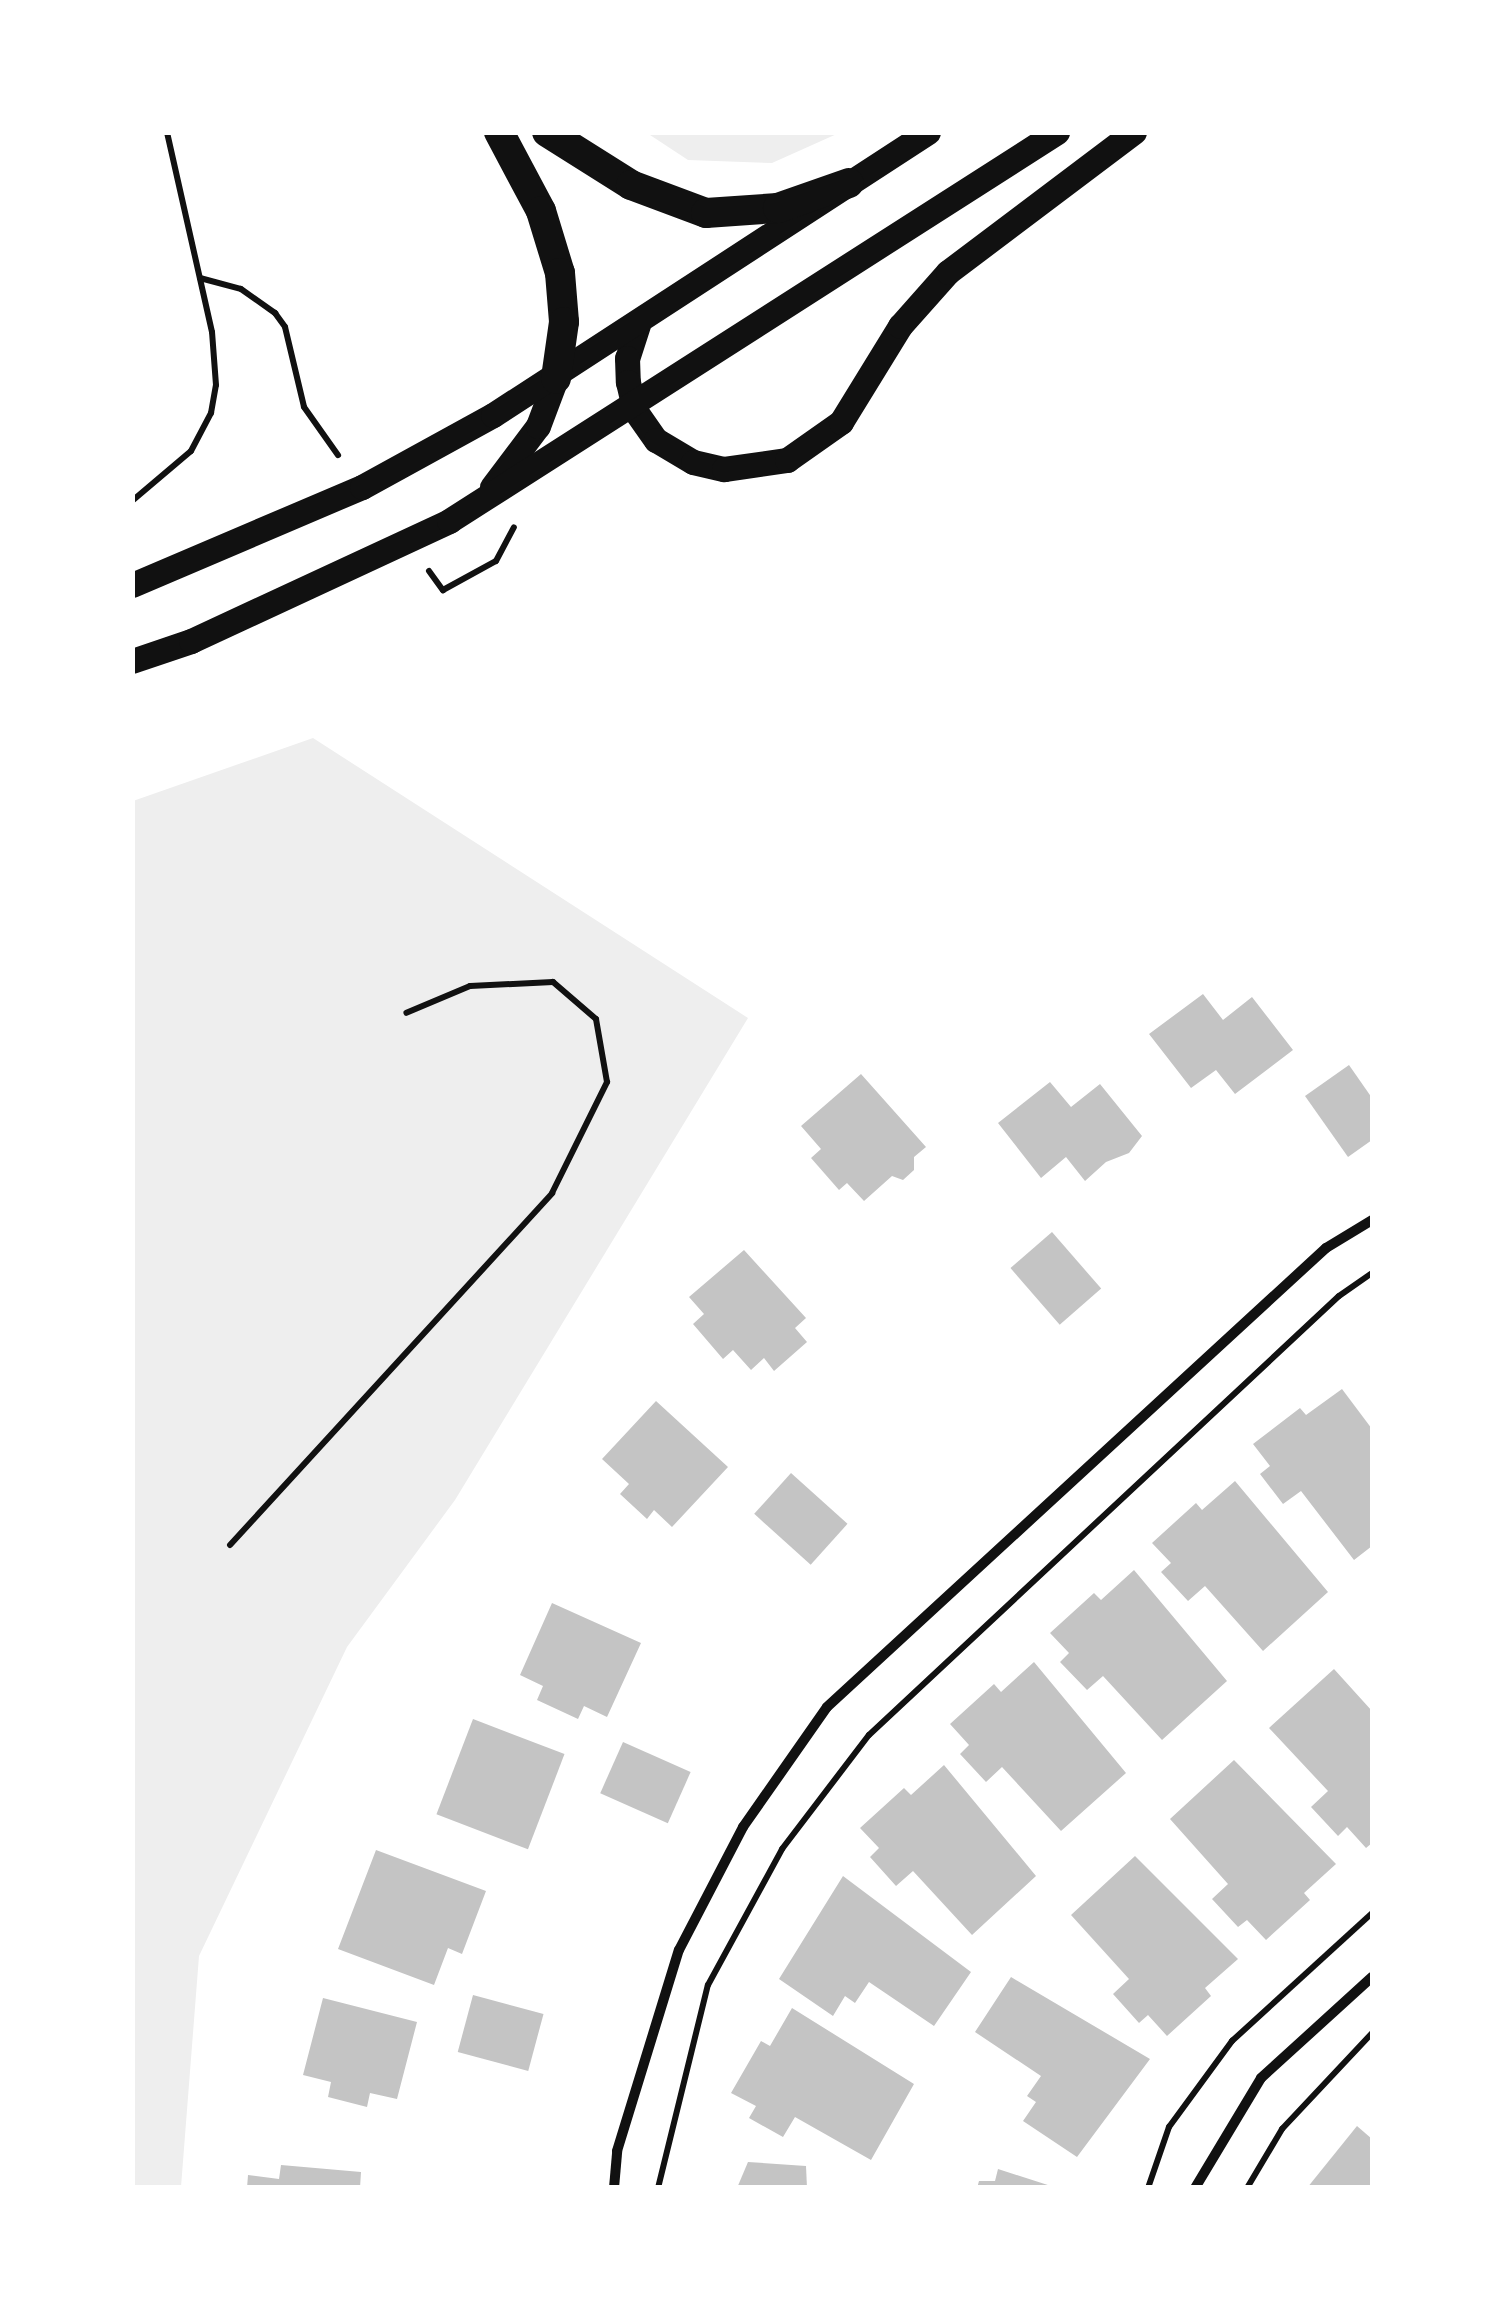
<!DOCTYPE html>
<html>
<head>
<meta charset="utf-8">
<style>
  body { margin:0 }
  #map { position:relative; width:1505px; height:2320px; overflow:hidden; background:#fff; font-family:Cabin,sans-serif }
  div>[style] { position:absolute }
  .green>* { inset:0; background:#eee }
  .building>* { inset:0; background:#c4c4c4; transform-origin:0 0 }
  .path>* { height:6px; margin:-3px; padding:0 3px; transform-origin:3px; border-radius:3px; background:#111 }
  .minor>* { height:10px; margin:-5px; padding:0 5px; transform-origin:5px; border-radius:5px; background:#111 }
  .primary>* { height:25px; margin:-12.5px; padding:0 12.5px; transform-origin:12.5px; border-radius:12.5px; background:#111 }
  .motorway>* { height:30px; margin:-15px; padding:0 15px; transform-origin:15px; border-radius:15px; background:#111 }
  span { translate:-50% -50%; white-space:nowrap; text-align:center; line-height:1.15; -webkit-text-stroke:8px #fff; paint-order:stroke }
  .frame { position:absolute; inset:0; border:135px solid #fff; pointer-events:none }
</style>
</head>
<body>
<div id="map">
  <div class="green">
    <div style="clip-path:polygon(647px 133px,839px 133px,772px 163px,688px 160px)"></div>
    <div style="clip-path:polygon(313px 738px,748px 1018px,455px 1500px,347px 1647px,199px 1956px,181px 2187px,133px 2187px,133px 801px)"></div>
  </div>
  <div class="building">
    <div style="clip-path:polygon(1203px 994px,1223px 1020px,1252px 997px,1293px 1050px,1235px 1094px,1216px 1070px,1191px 1088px,1149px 1034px)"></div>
    <div style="clip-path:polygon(1349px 1065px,1372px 1098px,1372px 1140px,1348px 1157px,1305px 1096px)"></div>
    <div style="clip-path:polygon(861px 1074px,926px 1147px,914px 1157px,914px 1170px,903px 1180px,892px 1176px,864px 1201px,847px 1183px,839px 1190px,811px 1158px,821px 1149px,801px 1126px)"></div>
    <div style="clip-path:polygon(1050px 1082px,1071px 1107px,1100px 1084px,1142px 1136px,1129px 1153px,1106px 1162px,1085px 1181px,1066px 1157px,1041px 1178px,998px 1123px)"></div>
    <div style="left:1052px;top:1232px;width:75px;height:55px;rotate:49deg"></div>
    <div style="clip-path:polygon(744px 1250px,806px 1318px,795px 1328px,807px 1342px,774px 1371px,764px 1358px,751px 1370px,733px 1350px,723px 1359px,693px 1324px,704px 1314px,689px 1297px)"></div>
    <div style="clip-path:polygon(1342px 1389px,1372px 1429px,1372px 1546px,1354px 1560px,1301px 1491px,1283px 1504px,1260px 1474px,1270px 1466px,1253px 1444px,1300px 1408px,1306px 1415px)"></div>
    <div style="clip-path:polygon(656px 1401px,728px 1467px,672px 1527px,654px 1510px,647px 1519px,620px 1494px,629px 1484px,602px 1459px)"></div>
    <div style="left:791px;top:1473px;width:76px;height:55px;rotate:42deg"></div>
    <div style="clip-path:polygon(1235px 1481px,1328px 1592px,1263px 1651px,1205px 1586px,1188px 1601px,1161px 1572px,1171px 1563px,1152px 1543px,1196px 1503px,1202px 1510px)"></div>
    <div style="clip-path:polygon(1134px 1570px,1227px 1681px,1162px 1740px,1103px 1676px,1087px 1690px,1060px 1662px,1069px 1653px,1050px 1633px,1094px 1593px,1101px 1600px)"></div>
    <div style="clip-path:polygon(552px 1603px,641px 1643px,607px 1717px,584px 1706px,578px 1719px,537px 1700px,543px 1686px,520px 1675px)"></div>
    <div style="clip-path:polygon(1034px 1662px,1126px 1773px,1061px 1831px,1002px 1767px,986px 1782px,960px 1754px,969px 1745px,950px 1724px,994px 1684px,1001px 1692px)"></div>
    <div style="clip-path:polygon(1334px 1669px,1372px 1711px,1372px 1843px,1366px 1848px,1347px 1827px,1338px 1836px,1311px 1807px,1328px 1791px,1269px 1728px)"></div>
    <div style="left:473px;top:1719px;width:98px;height:102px;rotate:21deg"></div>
    <div style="left:623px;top:1742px;width:74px;height:56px;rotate:24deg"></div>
    <div style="clip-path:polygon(1234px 1760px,1336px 1864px,1304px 1893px,1310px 1900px,1266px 1940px,1247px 1920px,1238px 1927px,1212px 1899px,1228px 1884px,1170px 1819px)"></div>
    <div style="clip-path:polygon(944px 1765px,1036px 1876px,972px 1935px,913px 1871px,896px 1886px,870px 1857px,879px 1848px,860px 1828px,904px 1788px,911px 1795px)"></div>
    <div style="clip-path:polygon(376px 1850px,486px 1891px,462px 1954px,448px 1948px,434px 1985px,338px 1949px)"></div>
    <div style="clip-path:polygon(1135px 1856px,1238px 1959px,1205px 1988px,1211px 1996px,1167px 2036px,1148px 2015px,1139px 2023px,1113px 1994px,1129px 1979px,1071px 1915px)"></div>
    <div style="clip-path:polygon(843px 1876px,971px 1972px,934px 2026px,869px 1982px,855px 2003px,845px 1996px,833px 2016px,779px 1979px)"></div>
    <div style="clip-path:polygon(1011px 1977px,1150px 2059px,1077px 2157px,1023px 2121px,1036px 2102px,1027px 2096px,1041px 2076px,975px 2032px)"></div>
    <div style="left:473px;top:1995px;width:73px;height:59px;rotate:15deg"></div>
    <div style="clip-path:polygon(323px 1998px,417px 2022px,397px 2099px,370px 2093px,367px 2107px,328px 2097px,331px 2082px,303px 2075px)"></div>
    <div style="clip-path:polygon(792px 2008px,914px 2084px,871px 2160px,795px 2117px,783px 2137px,749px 2118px,756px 2106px,731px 2093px,761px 2041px,770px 2046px)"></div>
    <div style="clip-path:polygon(1357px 2126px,1372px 2139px,1372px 2188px,1307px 2188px)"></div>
    <div style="clip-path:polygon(748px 2162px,806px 2166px,807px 2188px,737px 2188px)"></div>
    <div style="clip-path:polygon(281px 2165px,361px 2172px,360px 2188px,247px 2188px,248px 2175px,279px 2179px)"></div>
    <div style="clip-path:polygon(998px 2169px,1054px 2187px,1053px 2188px,977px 2188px,979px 2181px,995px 2181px)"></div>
  </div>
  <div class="path">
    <div style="left:200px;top:278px;width:42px;rotate:15deg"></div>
    <div style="left:241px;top:289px;width:42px;rotate:35.2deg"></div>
    <div style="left:275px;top:313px;width:17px;rotate:54deg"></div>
    <div style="left:285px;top:327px;width:82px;rotate:76.6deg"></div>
    <div style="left:304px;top:407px;width:59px;rotate:54.7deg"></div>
    <div style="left:132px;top:501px;width:77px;rotate:-40.3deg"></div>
    <div style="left:191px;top:451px;width:43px;rotate:-62.2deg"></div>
    <div style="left:211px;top:413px;width:28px;rotate:-80deg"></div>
    <div style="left:216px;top:385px;width:53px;rotate:-94.3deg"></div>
    <div style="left:212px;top:332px;width:205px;rotate:-102.7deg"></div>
    <div style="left:429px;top:571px;width:24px;rotate:54deg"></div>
    <div style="left:443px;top:590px;width:60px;rotate:-28.7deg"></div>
    <div style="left:496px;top:561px;width:38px;rotate:-62deg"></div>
    <div style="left:230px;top:1545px;width:477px;rotate:-47.5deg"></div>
    <div style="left:552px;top:1193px;width:124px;rotate:-63.6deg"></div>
    <div style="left:607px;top:1082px;width:64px;rotate:-99.9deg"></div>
    <div style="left:596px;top:1019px;width:57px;rotate:-139.3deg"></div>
    <div style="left:553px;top:982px;width:83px;rotate:177.2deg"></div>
    <div style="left:470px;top:986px;width:69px;rotate:157.1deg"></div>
    <div style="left:658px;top:2188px;width:209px;rotate:-76.2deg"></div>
    <div style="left:708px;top:1985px;width:155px;rotate:-61.4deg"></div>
    <div style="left:782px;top:1849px;width:143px;rotate:-52.7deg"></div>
    <div style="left:869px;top:1735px;width:643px;rotate:-43.05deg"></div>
    <div style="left:1339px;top:1296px;width:40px;rotate:-34.9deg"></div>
    <div style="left:1148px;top:2188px;width:65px;rotate:-71deg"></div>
    <div style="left:1169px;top:2127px;width:107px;rotate:-53.8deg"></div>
    <div style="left:1232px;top:2041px;width:190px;rotate:-42.4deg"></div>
    <div style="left:1247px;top:2188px;width:69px;rotate:-59.3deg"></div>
    <div style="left:1282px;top:2129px;width:132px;rotate:-46.8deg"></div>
  </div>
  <div class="minor">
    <div style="left:614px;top:2188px;width:37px;rotate:-85deg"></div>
    <div style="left:617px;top:2151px;width:210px;rotate:-72.9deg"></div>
    <div style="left:679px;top:1950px;width:139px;rotate:-62.5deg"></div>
    <div style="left:743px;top:1827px;width:146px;rotate:-55deg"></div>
    <div style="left:827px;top:1707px;width:678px;rotate:-42.61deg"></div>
    <div style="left:1326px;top:1248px;width:54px;rotate:-31.3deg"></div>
    <div style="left:1195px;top:2188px;width:128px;rotate:-59deg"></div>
    <div style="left:1261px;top:2078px;width:150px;rotate:-42.3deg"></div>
  </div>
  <div class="primary">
    <div style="left:638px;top:325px;width:35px;rotate:108deg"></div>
    <div style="left:627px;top:358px;width:24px;rotate:88deg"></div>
    <div style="left:628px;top:382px;width:28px;rotate:77deg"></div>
    <div style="left:634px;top:409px;width:38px;rotate:55deg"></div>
    <div style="left:656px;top:440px;width:43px;rotate:30.7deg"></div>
    <div style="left:693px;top:462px;width:32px;rotate:13deg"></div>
    <div style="left:724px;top:469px;width:64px;rotate:-8.1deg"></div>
    <div style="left:787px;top:460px;width:66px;rotate:-35.1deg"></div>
    <div style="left:841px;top:422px;width:113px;rotate:-58.4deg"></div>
    <div style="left:900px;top:326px;width:72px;rotate:-48.4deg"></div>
    <div style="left:948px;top:272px;width:233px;rotate:-37deg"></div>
    <div style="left:492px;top:487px;width:76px;rotate:-53deg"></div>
    <div style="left:538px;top:426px;width:51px;rotate:-69.4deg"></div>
    <div style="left:132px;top:585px;width:250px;rotate:-23.1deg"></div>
    <div style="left:362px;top:487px;width:149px;rotate:-28.8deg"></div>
    <div style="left:493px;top:415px;width:519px;rotate:-33.05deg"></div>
    <div style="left:132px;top:661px;width:62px;rotate:-18.7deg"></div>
    <div style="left:191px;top:641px;width:285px;rotate:-24.9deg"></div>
    <div style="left:449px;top:521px;width:722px;rotate:-32.61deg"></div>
  </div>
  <div class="motorway">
    <div style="left:499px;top:132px;width:89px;rotate:62deg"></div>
    <div style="left:541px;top:211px;width:65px;rotate:73deg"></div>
    <div style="left:560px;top:273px;width:49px;rotate:85.3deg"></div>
    <div style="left:564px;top:322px;width:57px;rotate:98.1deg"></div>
    <div style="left:547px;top:132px;width:99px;rotate:32.2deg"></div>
    <div style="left:631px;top:185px;width:80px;rotate:20.5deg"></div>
    <div style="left:706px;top:213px;width:72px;rotate:-4deg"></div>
    <div style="left:778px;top:208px;width:75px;rotate:-19.4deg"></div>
  </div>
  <div class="frame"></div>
</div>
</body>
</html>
